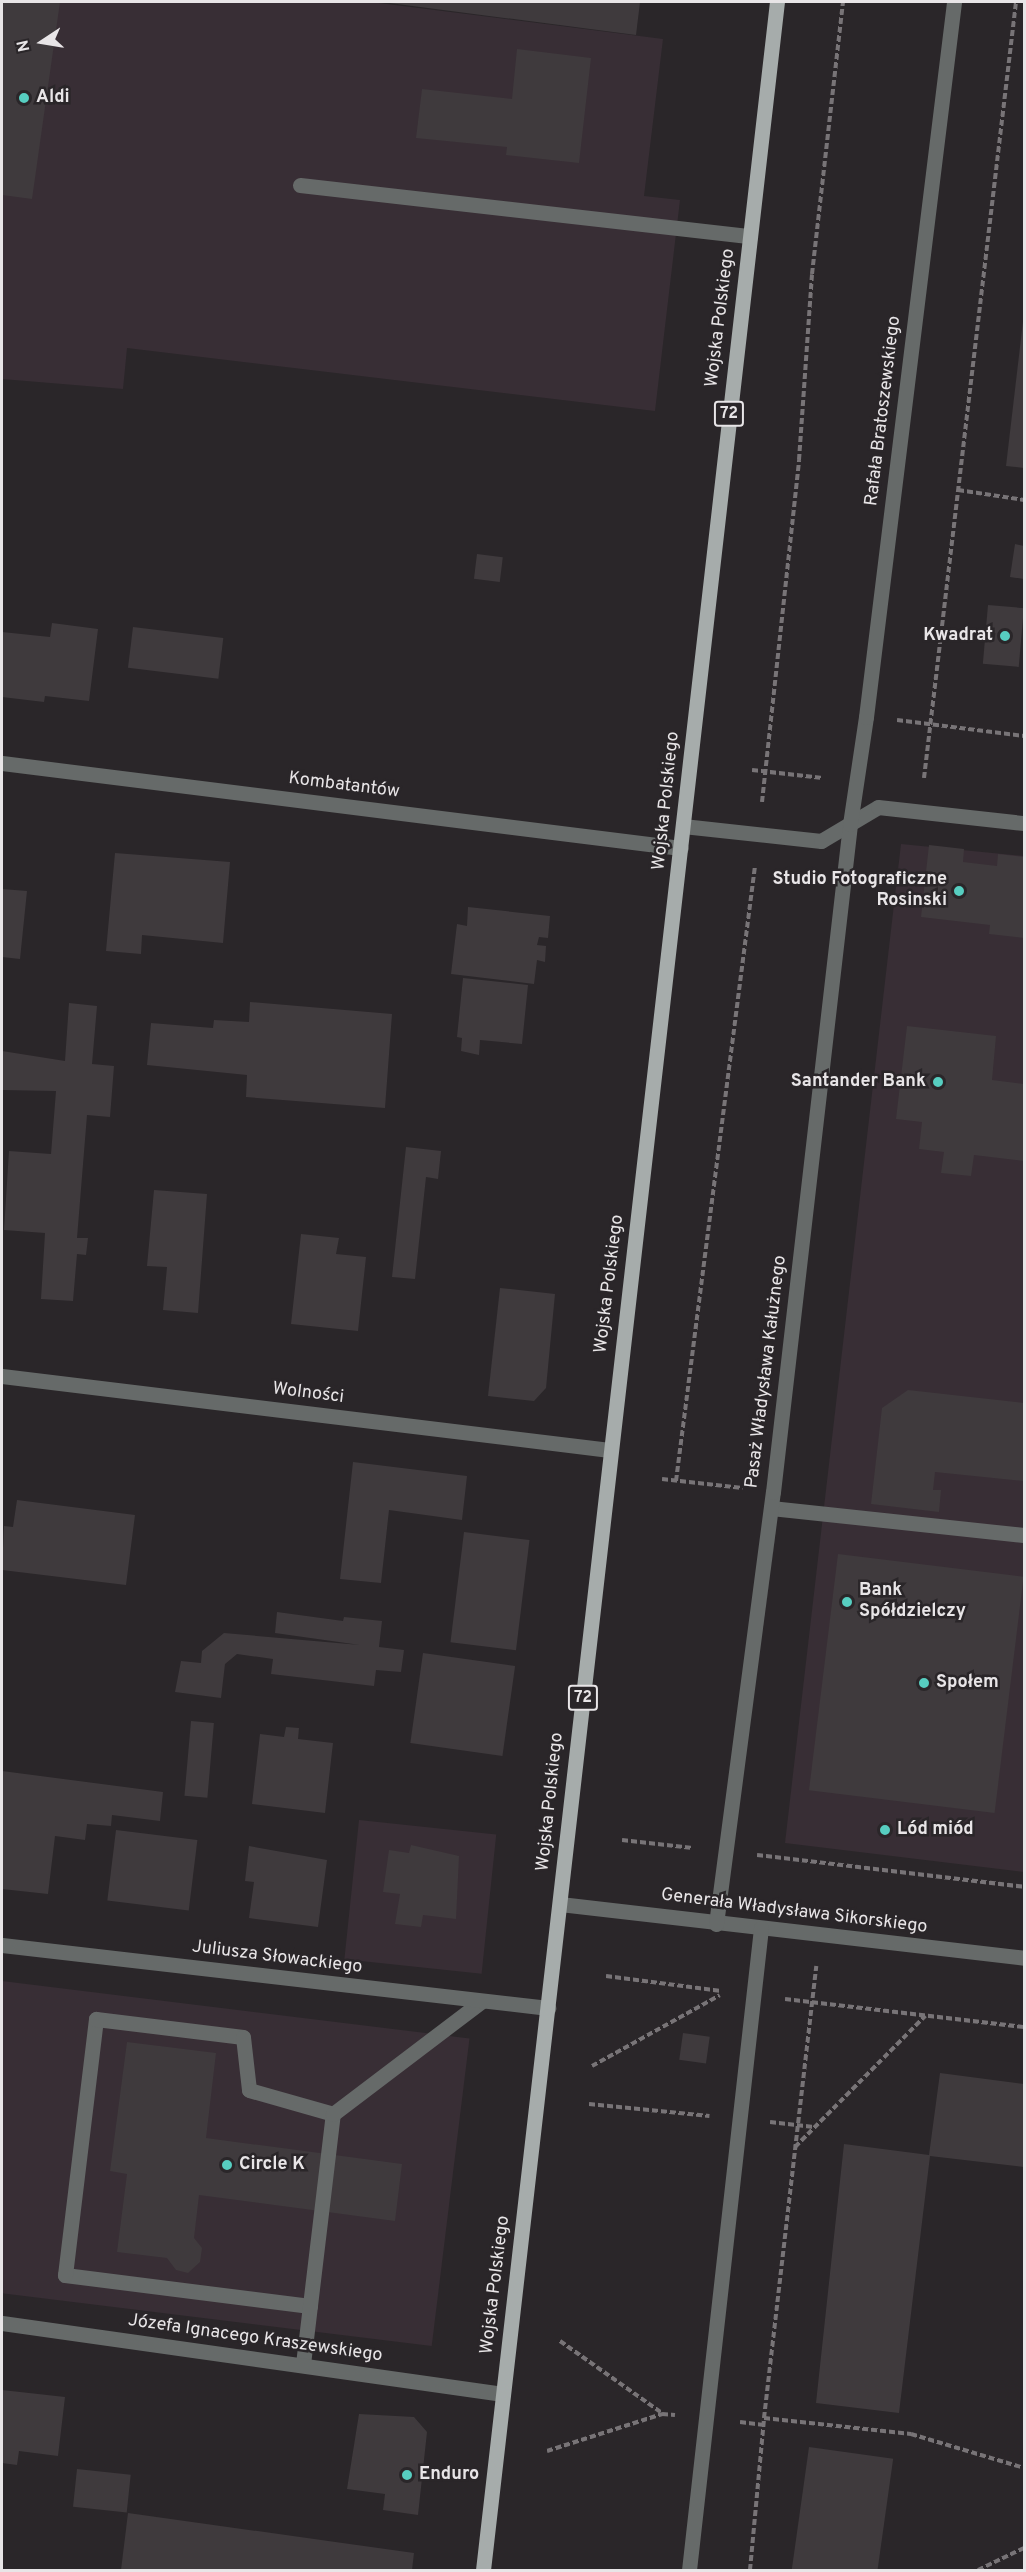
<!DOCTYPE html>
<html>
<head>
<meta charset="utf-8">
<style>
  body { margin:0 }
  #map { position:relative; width:1026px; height:2572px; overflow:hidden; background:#2a2629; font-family:Overpass,sans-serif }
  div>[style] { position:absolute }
  .built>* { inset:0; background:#382e35; transform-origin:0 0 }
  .building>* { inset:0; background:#3f3a3d; transform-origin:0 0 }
  .path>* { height:4px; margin-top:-2px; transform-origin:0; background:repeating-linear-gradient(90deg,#787477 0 6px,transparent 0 9px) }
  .service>* { height:15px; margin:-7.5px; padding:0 7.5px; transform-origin:7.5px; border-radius:7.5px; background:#666a69 }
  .minor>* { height:15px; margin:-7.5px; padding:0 7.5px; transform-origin:7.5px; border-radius:7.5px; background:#666a69 }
  .primary>* { height:15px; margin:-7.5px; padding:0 7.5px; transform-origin:7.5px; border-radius:7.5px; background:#a6acab }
  .dots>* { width:16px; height:16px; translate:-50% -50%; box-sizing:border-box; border:3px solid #2a2629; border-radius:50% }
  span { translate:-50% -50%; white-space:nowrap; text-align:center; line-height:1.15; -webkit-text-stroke:5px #2a2629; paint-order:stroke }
  .shield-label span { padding:2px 4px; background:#2a2629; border:2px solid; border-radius:4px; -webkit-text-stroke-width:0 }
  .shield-label { font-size:16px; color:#e8e5e7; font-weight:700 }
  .poi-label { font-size:18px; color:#e8e5e7; font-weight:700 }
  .left { translate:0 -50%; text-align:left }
  .right { translate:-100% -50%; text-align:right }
  .street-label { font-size:18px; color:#e8e5e7 }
  .frame { position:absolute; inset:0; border:3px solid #e8e5e7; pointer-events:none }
  .north { position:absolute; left:12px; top:12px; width:60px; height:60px; -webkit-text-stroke:4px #2a2629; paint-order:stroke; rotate:258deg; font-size:16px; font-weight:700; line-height:24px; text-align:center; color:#e8e5e7 }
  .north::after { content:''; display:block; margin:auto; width:21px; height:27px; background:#e8e5e7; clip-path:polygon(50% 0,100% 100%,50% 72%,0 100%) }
</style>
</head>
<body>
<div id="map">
  <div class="built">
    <div style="clip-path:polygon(2px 2px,371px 2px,663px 39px,644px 196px,680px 200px,655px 411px,127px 348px,123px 389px,2px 379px)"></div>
    <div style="clip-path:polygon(901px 844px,1024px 856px,1024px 1872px,785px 1843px)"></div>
    <div style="left:359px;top:1820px;width:138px;height:140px;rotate:6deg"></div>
    <div style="left:2px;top:1981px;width:471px;height:310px;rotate:7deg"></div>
  </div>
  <div class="building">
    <div style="clip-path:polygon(2px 2px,60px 2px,32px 199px,2px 195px)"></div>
    <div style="clip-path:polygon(382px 2px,640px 2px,636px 35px)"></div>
    <div style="clip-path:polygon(517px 49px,591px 58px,579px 163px,506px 155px,507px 147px,416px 138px,422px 89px,512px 99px)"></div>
    <div style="clip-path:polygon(1024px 313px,1024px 468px,1006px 466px)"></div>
    <div style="clip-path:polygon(1015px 544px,1024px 546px,1024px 579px,1010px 577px)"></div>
    <div style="left:477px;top:554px;width:26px;height:25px;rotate:7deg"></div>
    <div style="left:988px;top:605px;width:36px;height:59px;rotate:5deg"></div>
    <div style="clip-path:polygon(52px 623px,98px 629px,89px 701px,45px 696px,44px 702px,2px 697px,2px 632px,50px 637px)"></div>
    <div style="left:133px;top:627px;width:91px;height:41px;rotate:7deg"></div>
    <div style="clip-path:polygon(929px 845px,964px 849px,963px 862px,997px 866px,998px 854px,1024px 857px,1024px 938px,989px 934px,990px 925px,921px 917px)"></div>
    <div style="clip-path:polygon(115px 853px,230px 862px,223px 943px,142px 935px,141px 954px,106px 951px)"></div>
    <div style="clip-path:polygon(2px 889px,27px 891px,20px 959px,2px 957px)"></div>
    <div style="clip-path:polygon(468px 907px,550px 916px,548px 938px,539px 937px,537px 945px,546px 946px,545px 962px,537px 960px,534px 984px,451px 974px,457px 924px,467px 926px)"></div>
    <div style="clip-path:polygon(463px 978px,528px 985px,522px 1044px,480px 1040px,479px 1055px,461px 1051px,462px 1038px,457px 1037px)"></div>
    <div style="clip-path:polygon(250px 1002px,392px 1014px,385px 1108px,246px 1097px,247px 1075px,147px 1065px,151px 1023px,213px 1028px,214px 1020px,249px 1022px)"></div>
    <div style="clip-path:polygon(69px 1003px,97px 1006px,92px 1064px,114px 1066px,110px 1117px,87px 1115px,77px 1238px,88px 1238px,86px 1255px,77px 1254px,73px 1301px,41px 1299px,45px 1233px,4px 1230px,9px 1151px,51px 1154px,56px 1091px,2px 1090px,2px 1051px,65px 1061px)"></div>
    <div style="clip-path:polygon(907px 1026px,996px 1036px,992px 1080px,1024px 1084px,1024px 1161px,974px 1155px,971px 1176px,941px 1173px,944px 1152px,919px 1149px,922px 1122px,896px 1119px)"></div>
    <div style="clip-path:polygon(406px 1147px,441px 1151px,438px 1179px,426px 1177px,415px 1279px,392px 1277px)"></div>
    <div style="clip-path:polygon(154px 1190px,207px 1194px,198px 1313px,163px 1310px,167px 1267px,147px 1266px)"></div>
    <div style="clip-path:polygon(301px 1234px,339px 1238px,336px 1254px,366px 1257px,358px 1331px,291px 1324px)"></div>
    <div style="clip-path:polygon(500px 1288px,555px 1294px,546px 1388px,534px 1401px,488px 1396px)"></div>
    <div style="clip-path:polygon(908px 1390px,1024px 1403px,1024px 1481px,935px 1472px,933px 1490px,941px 1490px,939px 1512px,871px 1504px,882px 1408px)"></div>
    <div style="clip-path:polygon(353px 1462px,467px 1476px,462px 1520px,389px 1510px,381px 1583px,340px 1579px)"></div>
    <div style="clip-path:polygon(17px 1500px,135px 1515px,126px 1585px,2px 1570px,4px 1526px,13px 1527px)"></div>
    <div style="left:464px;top:1532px;width:66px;height:111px;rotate:7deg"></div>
    <div style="left:838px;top:1554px;width:187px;height:238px;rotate:7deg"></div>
    <div style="clip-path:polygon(277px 1612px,343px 1621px,344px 1617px,382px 1621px,379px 1647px,404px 1650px,401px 1672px,376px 1670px,374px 1686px,271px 1674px,273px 1659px,237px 1654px,225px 1664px,221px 1698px,175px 1692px,181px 1661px,201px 1663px,202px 1651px,224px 1633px,360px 1645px,275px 1633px)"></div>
    <div style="left:423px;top:1653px;width:93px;height:91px;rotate:8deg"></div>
    <div style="left:191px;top:1721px;width:23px;height:75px;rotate:5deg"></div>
    <div style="clip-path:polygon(286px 1727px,299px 1728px,298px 1739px,333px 1743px,325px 1813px,252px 1804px,260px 1734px,284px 1737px)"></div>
    <div style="clip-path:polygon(2px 1771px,163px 1792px,160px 1821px,112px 1815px,111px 1826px,87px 1824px,85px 1840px,55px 1836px,48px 1894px,2px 1889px)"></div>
    <div style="left:116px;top:1830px;width:82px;height:71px;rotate:7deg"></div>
    <div style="clip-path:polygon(411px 1845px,459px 1856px,456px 1919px,423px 1915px,421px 1927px,395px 1924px,400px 1894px,383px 1892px,389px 1850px,409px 1853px)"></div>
    <div style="clip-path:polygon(249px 1846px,327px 1860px,318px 1927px,249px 1918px,254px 1882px,245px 1881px)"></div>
    <div style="left:683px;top:2033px;width:27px;height:27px;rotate:8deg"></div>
    <div style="clip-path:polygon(127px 2042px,216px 2053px,206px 2138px,402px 2164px,395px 2221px,199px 2195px,194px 2238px,202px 2248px,200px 2262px,188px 2273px,176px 2270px,167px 2258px,117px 2252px,127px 2174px,110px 2171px)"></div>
    <div style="clip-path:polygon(940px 2073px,1024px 2084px,1024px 2167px,930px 2156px,899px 2413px,816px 2403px,844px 2144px,929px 2155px)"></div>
    <div style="clip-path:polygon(2px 2390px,65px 2397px,58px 2456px,19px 2451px,17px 2465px,2px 2463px)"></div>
    <div style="clip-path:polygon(359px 2414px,414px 2417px,427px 2432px,418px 2515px,383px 2510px,385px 2494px,347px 2489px)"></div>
    <div style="left:809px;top:2447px;width:85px;height:124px;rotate:8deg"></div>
    <div style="left:77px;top:2469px;width:54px;height:38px;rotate:6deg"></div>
    <div style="clip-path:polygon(128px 2513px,414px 2553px,412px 2570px,121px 2570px)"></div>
  </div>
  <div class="path">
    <div style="left:958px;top:490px;width:67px;rotate:8.6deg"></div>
    <div style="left:897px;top:720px;width:128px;rotate:7.2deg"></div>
    <div style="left:752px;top:770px;width:71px;rotate:6.4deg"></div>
    <div style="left:924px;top:778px;width:781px;rotate:-83.24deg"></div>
    <div style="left:762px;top:802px;width:344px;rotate:-83.8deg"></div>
    <div style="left:799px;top:460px;width:186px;rotate:-86deg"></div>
    <div style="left:812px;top:274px;width:274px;rotate:-83.5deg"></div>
    <div style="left:662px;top:1479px;width:81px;rotate:6.4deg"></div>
    <div style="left:676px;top:1481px;width:620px;rotate:-82.68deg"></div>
    <div style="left:622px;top:1840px;width:71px;rotate:6.4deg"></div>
    <div style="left:757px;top:1855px;width:269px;rotate:6.8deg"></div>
    <div style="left:606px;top:1976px;width:116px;rotate:7.4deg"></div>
    <div style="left:785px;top:1999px;width:241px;rotate:6.7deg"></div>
    <div style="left:592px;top:2066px;width:146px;rotate:-29deg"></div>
    <div style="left:589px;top:2104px;width:121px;rotate:5.7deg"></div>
    <div style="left:770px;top:2122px;width:44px;rotate:6.5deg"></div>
    <div style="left:795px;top:2147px;width:185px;rotate:-45.2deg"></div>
    <div style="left:560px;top:2341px;width:125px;rotate:35.2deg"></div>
    <div style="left:764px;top:2418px;width:455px;rotate:-83.4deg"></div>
    <div style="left:740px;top:2422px;width:26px;rotate:7deg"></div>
    <div style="left:547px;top:2451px;width:121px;rotate:-17.8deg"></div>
    <div style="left:662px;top:2414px;width:13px;rotate:4deg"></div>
    <div style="left:750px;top:2570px;width:153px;rotate:-84.7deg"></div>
    <div style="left:764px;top:2418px;width:148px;rotate:6.2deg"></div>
    <div style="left:911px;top:2434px;width:118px;rotate:16.7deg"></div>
    <div style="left:978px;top:2570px;width:51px;rotate:-25.6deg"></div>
  </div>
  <div class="service">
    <div style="left:300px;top:185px;width:453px;rotate:6.5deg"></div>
    <div style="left:771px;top:1508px;width:254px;rotate:6.1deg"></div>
    <div style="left:310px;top:2306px;width:247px;rotate:-172.8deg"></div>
    <div style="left:65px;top:2275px;width:258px;rotate:-83.1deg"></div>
    <div style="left:96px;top:2019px;width:148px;rotate:7deg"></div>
    <div style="left:243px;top:2037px;width:53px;rotate:83.5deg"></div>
    <div style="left:249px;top:2090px;width:87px;rotate:15.9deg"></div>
    <div style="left:303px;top:2364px;width:252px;rotate:-83.2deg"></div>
    <div style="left:333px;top:2114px;width:187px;rotate:-37.2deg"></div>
  </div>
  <div class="minor">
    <div style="left:2px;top:763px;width:684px;rotate:7.14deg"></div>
    <div style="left:683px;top:826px;width:139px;rotate:6.2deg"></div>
    <div style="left:821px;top:841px;width:66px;rotate:-30.8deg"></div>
    <div style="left:878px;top:807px;width:147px;rotate:6.3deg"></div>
    <div style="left:2px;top:1376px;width:612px;rotate:6.94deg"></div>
    <div style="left:560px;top:1904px;width:467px;rotate:6.6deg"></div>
    <div style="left:716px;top:1924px;width:436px;rotate:-82.5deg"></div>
    <div style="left:773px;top:1492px;width:672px;rotate:-83.42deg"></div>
    <div style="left:850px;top:824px;width:108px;rotate:-81.5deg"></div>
    <div style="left:866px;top:717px;width:720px;rotate:-82.98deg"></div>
    <div style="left:2px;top:1945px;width:550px;rotate:6.58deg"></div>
    <div style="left:2px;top:2323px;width:506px;rotate:8.07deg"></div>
    <div style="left:689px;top:2570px;width:646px;rotate:-83.6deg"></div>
  </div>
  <div class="primary">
    <div style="left:483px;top:2570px;width:2585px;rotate:-83.47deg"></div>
  </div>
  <div class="dots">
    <div style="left:24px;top:98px;background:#57cec1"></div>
    <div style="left:1005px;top:636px;background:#57cec1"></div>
    <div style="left:959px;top:891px;background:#57cec1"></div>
    <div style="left:938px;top:1082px;background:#57cec1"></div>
    <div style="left:847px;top:1602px;background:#57cec1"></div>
    <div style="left:924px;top:1683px;background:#57cec1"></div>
    <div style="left:885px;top:1830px;background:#57cec1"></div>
    <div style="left:227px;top:2165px;background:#57cec1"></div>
    <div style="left:407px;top:2475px;background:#57cec1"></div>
  </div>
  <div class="shield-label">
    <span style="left:729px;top:414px">72</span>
    <span style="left:583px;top:1698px">72</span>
  </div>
  <div class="poi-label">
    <span class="left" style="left:36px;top:98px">Aldi</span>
    <span class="right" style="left:993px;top:636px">Kwadrat</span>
    <span class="right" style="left:947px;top:891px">Studio Fotograficzne<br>Rosinski</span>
    <span class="right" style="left:926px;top:1082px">Santander Bank</span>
    <span class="left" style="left:859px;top:1602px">Bank<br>Spółdzielczy</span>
    <span class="left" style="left:936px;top:1683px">Społem</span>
    <span class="left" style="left:897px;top:1830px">Lód miód</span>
    <span class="left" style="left:239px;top:2165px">Circle K</span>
    <span class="left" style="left:419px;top:2475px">Enduro</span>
  </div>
  <div class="street-label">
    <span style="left:721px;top:318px;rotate:-83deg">Wojska Polskiego</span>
    <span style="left:884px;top:411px;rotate:-83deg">Rafała Bratoszewskiego</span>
    <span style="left:344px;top:786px;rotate:7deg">Kombatantów</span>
    <span style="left:667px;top:801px;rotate:-84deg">Wojska Polskiego</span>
    <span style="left:610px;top:1284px;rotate:-83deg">Wojska Polskiego</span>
    <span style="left:767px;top:1372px;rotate:-83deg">Pasaż Władysława Kałużnego</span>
    <span style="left:308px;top:1394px;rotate:7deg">Wolności</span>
    <span style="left:551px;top:1802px;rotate:-84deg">Wojska Polskiego</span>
    <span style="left:794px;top:1912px;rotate:7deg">Generała Władysława Sikorskiego</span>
    <span style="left:277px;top:1958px;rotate:7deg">Juliusza Słowackiego</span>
    <span style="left:496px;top:2285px;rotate:-83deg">Wojska Polskiego</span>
    <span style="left:255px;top:2339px;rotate:8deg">Józefa Ignacego Kraszewskiego</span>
  </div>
  <div class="frame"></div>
  <div class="north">N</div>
</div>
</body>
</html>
